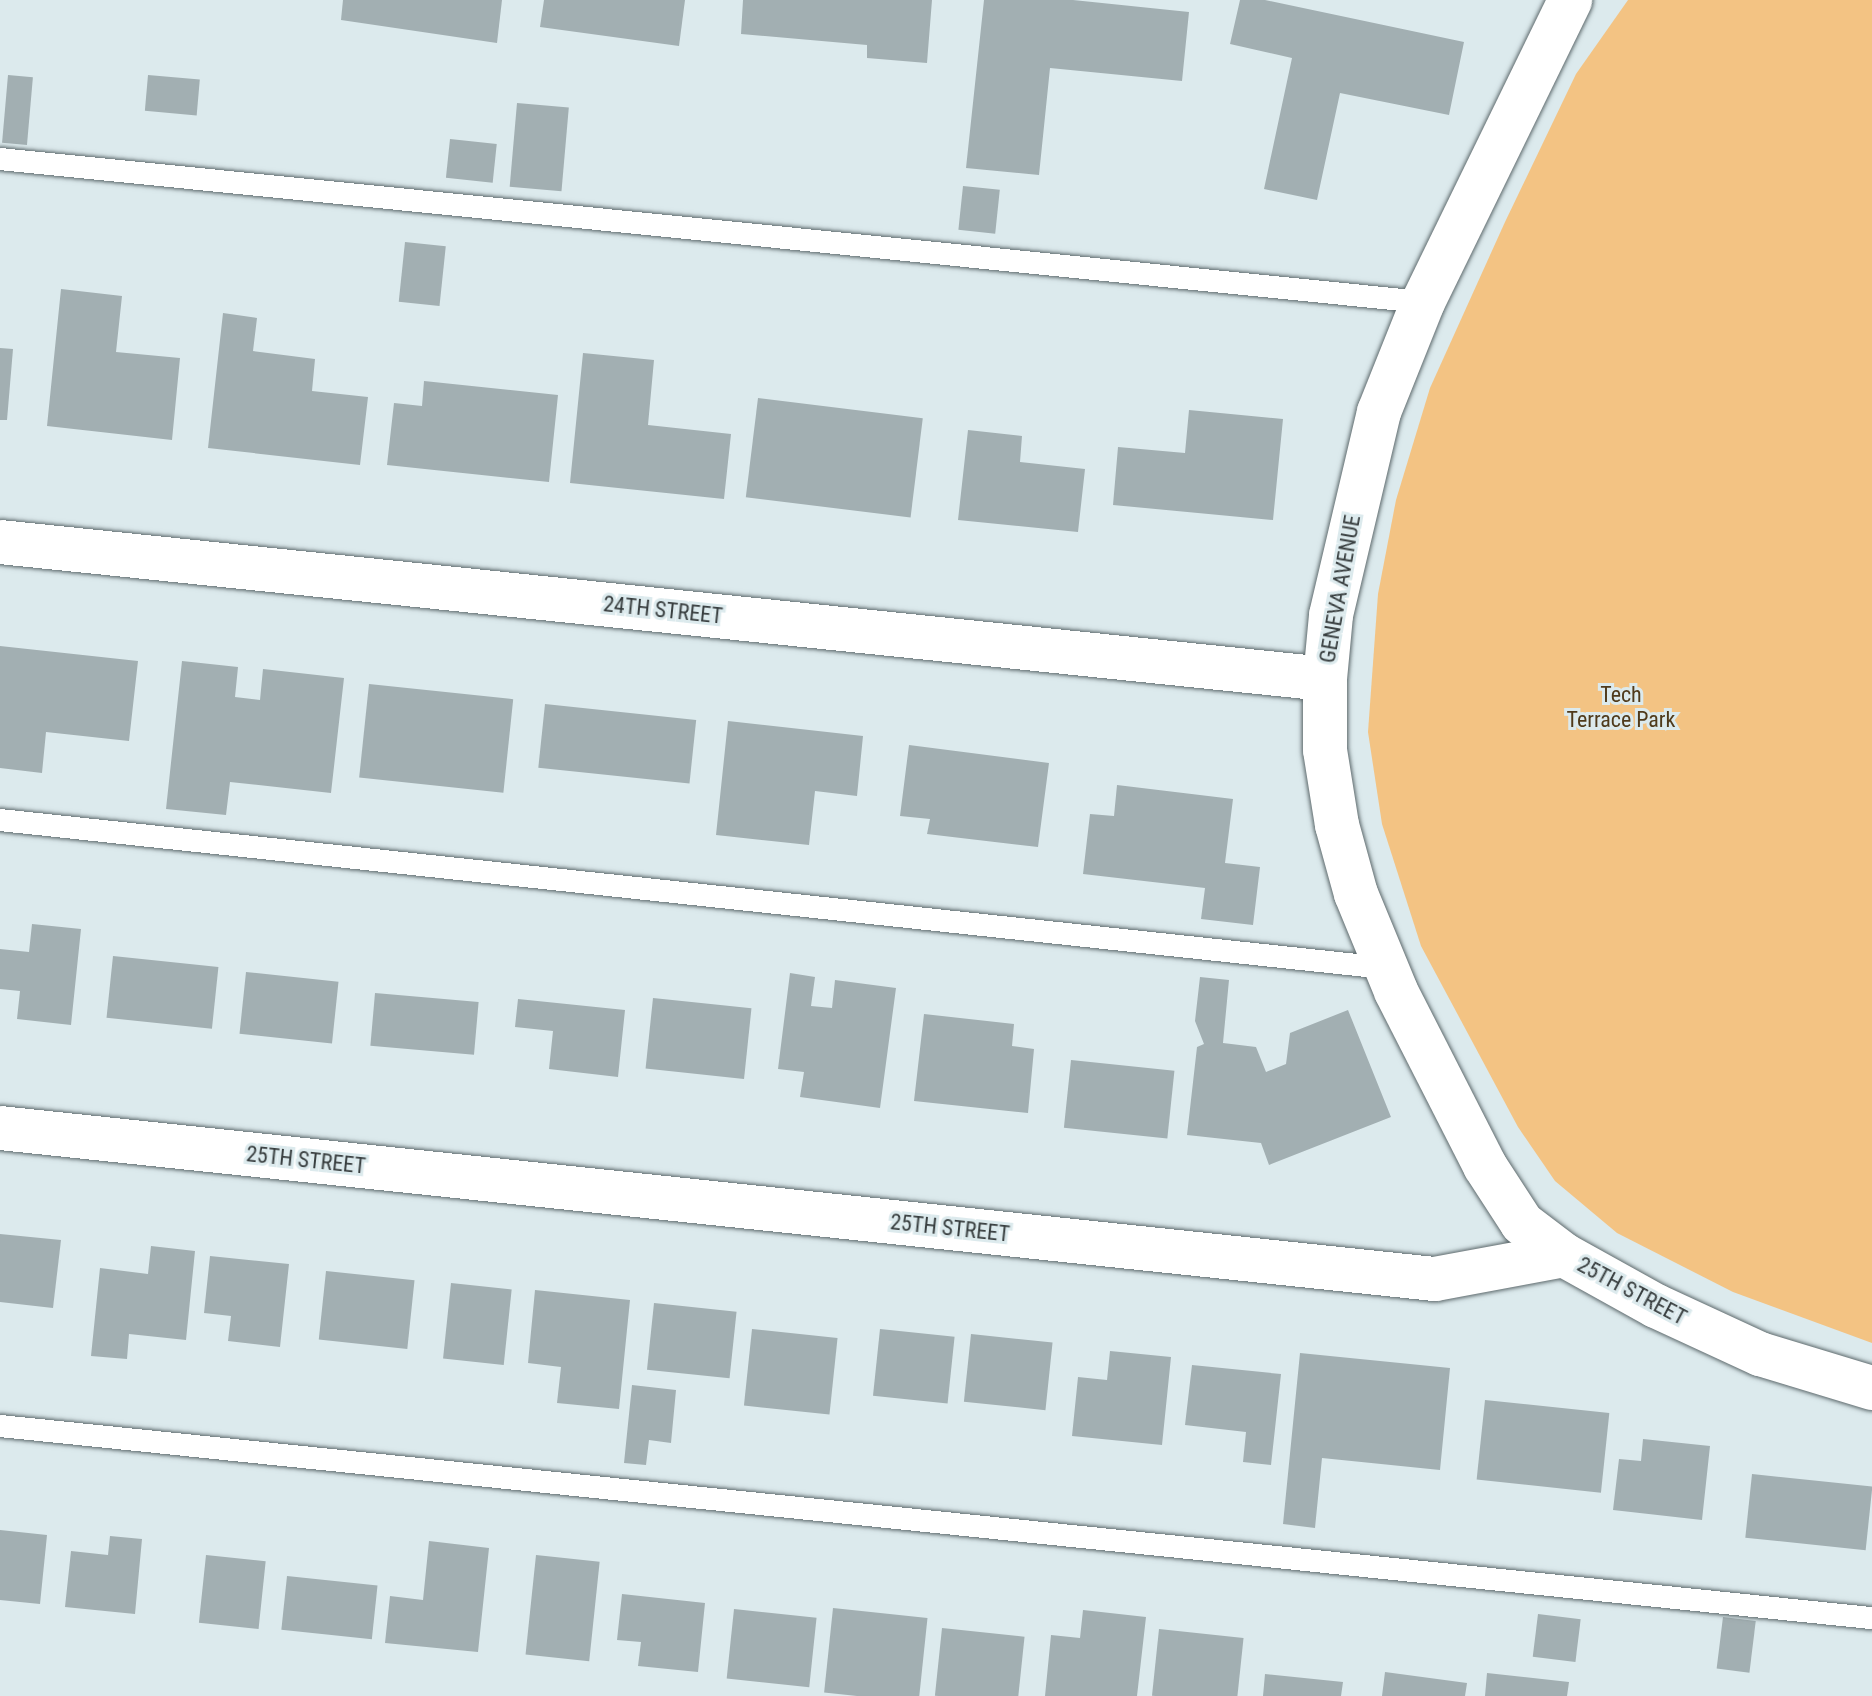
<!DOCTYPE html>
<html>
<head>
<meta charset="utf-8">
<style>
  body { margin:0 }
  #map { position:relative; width:1872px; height:1696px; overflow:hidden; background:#dceaed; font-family:"Roboto Condensed",sans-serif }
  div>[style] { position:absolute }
  .green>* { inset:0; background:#f3c383 }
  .building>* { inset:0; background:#a2afb2; transform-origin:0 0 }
  .roads { filter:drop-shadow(0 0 2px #5e6a6d) drop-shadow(0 0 2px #5e6a6d) }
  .lane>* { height:22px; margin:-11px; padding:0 11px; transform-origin:11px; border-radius:11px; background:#fff }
  .street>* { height:44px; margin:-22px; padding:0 22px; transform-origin:22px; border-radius:22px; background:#fff }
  span { translate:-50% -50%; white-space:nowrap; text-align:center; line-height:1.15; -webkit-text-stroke:6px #dceaed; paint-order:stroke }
  .street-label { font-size:22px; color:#373d3e }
  .park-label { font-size:22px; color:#4f3a1b }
</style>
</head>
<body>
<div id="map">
  <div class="green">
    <div style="clip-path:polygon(1628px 0,1872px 0,1872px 1343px,1733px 1292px,1617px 1233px,1555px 1181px,1518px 1127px,1421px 946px,1382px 824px,1368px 732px,1378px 594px,1396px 500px,1430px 388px,1505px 222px,1576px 74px)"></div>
  </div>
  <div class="building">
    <div style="clip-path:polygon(343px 0,502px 0,497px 43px,341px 20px)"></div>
    <div style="clip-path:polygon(544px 0,685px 0,679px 46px,540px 27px)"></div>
    <div style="clip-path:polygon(743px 0,932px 0,927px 63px,867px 58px,867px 45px,741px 34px)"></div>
    <div style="clip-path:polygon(984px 0,1073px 0,1189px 12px,1182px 81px,1050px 68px,1039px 175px,966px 168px)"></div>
    <div style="clip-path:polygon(1240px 0,1265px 0,1464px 42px,1449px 115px,1340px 93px,1317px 200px,1264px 189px,1292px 58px,1230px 44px)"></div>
    <div style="left:8px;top:75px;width:25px;height:68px;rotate:5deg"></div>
    <div style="left:148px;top:75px;width:52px;height:36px;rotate:5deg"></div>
    <div style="left:517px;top:103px;width:52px;height:84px;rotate:5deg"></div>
    <div style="left:450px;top:139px;width:47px;height:39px;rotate:6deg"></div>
    <div style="left:963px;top:186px;width:37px;height:44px;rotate:6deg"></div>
    <div style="left:405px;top:242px;width:41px;height:60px;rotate:6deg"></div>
    <div style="clip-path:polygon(61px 289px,122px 296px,116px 352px,180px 358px,172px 440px,47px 426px)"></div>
    <div style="clip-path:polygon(223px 313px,257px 318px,253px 351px,315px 359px,312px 391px,368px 397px,360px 465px,208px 448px)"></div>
    <div style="clip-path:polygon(0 348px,13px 349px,7px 420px,0 420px)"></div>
    <div style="clip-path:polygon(583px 353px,654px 360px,648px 425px,731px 434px,724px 499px,570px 483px)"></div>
    <div style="clip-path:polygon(424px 381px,558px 395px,549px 482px,387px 465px,394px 403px,422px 406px)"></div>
    <div style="left:758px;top:398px;width:166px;height:100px;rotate:7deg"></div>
    <div style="clip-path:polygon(1189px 410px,1283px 419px,1273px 520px,1113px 505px,1118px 447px,1185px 453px)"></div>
    <div style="clip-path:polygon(968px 430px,1022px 436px,1020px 462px,1085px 469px,1078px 532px,958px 520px)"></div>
    <div style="clip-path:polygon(0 646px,138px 661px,129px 741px,46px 732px,42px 773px,0 768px)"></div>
    <div style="clip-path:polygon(182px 661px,238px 667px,235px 697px,260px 700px,263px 669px,344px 678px,331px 793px,230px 782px,226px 815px,166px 809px)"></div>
    <div style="left:369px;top:684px;width:145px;height:94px;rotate:6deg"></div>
    <div style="left:545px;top:704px;width:152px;height:64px;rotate:6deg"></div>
    <div style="clip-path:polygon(728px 721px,863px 736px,857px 796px,815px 791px,809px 845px,716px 835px)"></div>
    <div style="clip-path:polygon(909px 745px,1049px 763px,1038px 847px,927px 834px,930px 819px,900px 816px)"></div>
    <div style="clip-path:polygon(1117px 785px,1233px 799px,1225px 863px,1260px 867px,1253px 925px,1201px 919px,1205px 888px,1083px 874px,1090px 814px,1114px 816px)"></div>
    <div style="clip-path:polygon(32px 924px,81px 929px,71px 1025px,17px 1019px,20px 991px,0 989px,0 949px,29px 952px)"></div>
    <div style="left:113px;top:956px;width:106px;height:62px;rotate:6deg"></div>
    <div style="left:246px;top:972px;width:93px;height:62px;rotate:6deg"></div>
    <div style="clip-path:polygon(790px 973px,815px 977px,811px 1006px,832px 1008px,835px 980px,896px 988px,880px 1108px,800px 1097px,804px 1072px,778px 1069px)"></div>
    <div style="clip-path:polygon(1200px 977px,1229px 980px,1223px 1043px,1256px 1047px,1266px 1072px,1286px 1064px,1290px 1033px,1348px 1010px,1391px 1117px,1269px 1165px,1261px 1143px,1187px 1135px,1197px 1047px,1204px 1044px,1195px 1021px)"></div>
    <div style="left:375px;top:993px;width:104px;height:53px;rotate:5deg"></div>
    <div style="left:653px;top:998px;width:99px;height:71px;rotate:6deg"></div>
    <div style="clip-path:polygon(518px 999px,625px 1010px,618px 1077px,549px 1069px,553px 1031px,515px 1027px)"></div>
    <div style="clip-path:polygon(924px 1014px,1014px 1024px,1012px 1046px,1034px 1049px,1028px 1113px,914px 1101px)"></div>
    <div style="left:1071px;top:1060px;width:104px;height:68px;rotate:6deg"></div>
    <div style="clip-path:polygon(0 1234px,61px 1240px,53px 1308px,0 1302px)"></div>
    <div style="clip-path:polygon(151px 1246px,195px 1251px,186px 1340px,129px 1334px,127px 1359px,91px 1356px,100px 1268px,148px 1274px)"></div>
    <div style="clip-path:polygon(210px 1256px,289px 1264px,280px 1347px,228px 1341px,231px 1316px,204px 1313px)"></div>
    <div style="left:326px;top:1271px;width:89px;height:69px;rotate:6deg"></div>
    <div style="left:451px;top:1283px;width:61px;height:76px;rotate:6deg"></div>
    <div style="clip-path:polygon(535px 1290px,630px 1300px,619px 1409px,557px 1403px,561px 1367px,528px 1363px)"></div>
    <div style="left:654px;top:1303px;width:83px;height:67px;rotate:6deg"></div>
    <div style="left:752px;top:1329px;width:86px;height:77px;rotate:6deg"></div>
    <div style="left:880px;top:1329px;width:75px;height:67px;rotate:6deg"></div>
    <div style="left:971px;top:1334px;width:82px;height:68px;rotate:6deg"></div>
    <div style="clip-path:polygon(1110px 1351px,1171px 1357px,1162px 1445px,1072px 1436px,1078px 1377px,1107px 1380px)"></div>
    <div style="clip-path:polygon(1300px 1353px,1450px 1368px,1440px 1470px,1322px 1458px,1315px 1528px,1283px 1524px)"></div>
    <div style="clip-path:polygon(1192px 1365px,1281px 1374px,1271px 1465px,1243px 1462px,1246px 1432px,1185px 1425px)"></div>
    <div style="clip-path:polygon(632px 1385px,676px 1390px,671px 1443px,649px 1440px,646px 1465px,624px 1463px)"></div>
    <div style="left:1485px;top:1400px;width:125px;height:80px;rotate:6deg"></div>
    <div style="clip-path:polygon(1643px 1439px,1710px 1446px,1702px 1520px,1613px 1510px,1619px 1459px,1641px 1461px)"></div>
    <div style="left:1752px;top:1474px;width:121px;height:64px;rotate:6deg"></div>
    <div style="clip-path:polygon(0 1530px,47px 1535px,40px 1604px,0 1600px)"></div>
    <div style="clip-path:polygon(110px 1536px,142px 1539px,135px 1614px,65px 1607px,71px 1551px,108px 1555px)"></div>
    <div style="clip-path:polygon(429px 1541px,489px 1548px,478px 1652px,385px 1643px,390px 1596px,423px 1600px)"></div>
    <div style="left:206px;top:1555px;width:60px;height:68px;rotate:6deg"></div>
    <div style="left:536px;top:1555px;width:64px;height:100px;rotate:6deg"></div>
    <div style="left:287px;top:1576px;width:91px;height:54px;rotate:6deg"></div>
    <div style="clip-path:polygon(622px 1594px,705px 1603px,698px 1672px,638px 1666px,641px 1642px,617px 1640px)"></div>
    <div style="left:833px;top:1608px;width:95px;height:85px;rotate:6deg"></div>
    <div style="left:734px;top:1609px;width:83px;height:70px;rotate:6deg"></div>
    <div style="clip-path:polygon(1083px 1610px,1146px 1617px,1137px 1696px,1045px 1696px,1051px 1635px,1080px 1638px)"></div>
    <div style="left:1538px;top:1614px;width:43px;height:43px;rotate:7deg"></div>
    <div style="left:1723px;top:1617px;width:33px;height:52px;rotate:7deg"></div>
    <div style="left:942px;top:1628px;width:83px;height:68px;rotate:6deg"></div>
    <div style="left:1159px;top:1629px;width:85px;height:67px;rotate:6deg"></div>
    <div style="clip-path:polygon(1385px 1672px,1467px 1683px,1465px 1696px,1382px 1696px)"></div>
    <div style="clip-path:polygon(1487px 1673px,1569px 1682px,1567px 1696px,1485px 1696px)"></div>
    <div style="clip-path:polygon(1265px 1674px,1343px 1682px,1341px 1696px,1263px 1696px)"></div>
  </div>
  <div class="roads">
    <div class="lane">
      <div style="left:0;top:159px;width:1430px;rotate:5.74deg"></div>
      <div style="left:0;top:820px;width:1394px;rotate:6.1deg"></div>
      <div style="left:0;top:1426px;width:1882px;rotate:5.86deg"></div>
    </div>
    <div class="street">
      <div style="left:0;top:542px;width:1332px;rotate:5.9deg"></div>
      <div style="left:0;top:1128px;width:1443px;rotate:6.01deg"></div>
      <div style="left:1435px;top:1279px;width:131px;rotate:-10.5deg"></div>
      <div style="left:1564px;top:1255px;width:105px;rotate:29deg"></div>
      <div style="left:1656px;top:1306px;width:115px;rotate:24.8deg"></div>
      <div style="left:1760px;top:1354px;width:117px;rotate:16.9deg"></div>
      <div style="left:1564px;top:1255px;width:53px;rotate:-142.7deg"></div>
      <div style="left:1522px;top:1223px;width:68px;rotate:-123deg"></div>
      <div style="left:1485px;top:1166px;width:196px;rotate:-117deg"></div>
      <div style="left:1396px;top:991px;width:105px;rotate:-112.4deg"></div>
      <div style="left:1356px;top:894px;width:72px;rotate:-105.4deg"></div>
      <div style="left:1337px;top:825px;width:76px;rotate:-99.1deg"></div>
      <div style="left:1325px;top:750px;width:71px;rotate:-90deg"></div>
      <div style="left:1325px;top:679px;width:64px;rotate:-84.6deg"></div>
      <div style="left:1331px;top:615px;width:209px;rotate:-76.7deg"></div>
      <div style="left:1379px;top:412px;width:118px;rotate:-68.2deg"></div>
      <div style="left:1423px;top:302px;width:336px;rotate:-64deg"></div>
    </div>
  </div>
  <div class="street-label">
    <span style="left:1340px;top:589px;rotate:-80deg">GENEVA AVENUE</span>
    <span style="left:663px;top:610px;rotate:6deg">24TH STREET</span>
    <span style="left:306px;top:1160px;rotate:6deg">25TH STREET</span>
    <span style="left:950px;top:1228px;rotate:6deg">25TH STREET</span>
    <span style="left:1632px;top:1291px;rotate:28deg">25TH STREET</span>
  </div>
  <div class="park-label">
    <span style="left:1621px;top:707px">Tech<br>Terrace Park</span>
  </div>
</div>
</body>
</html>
